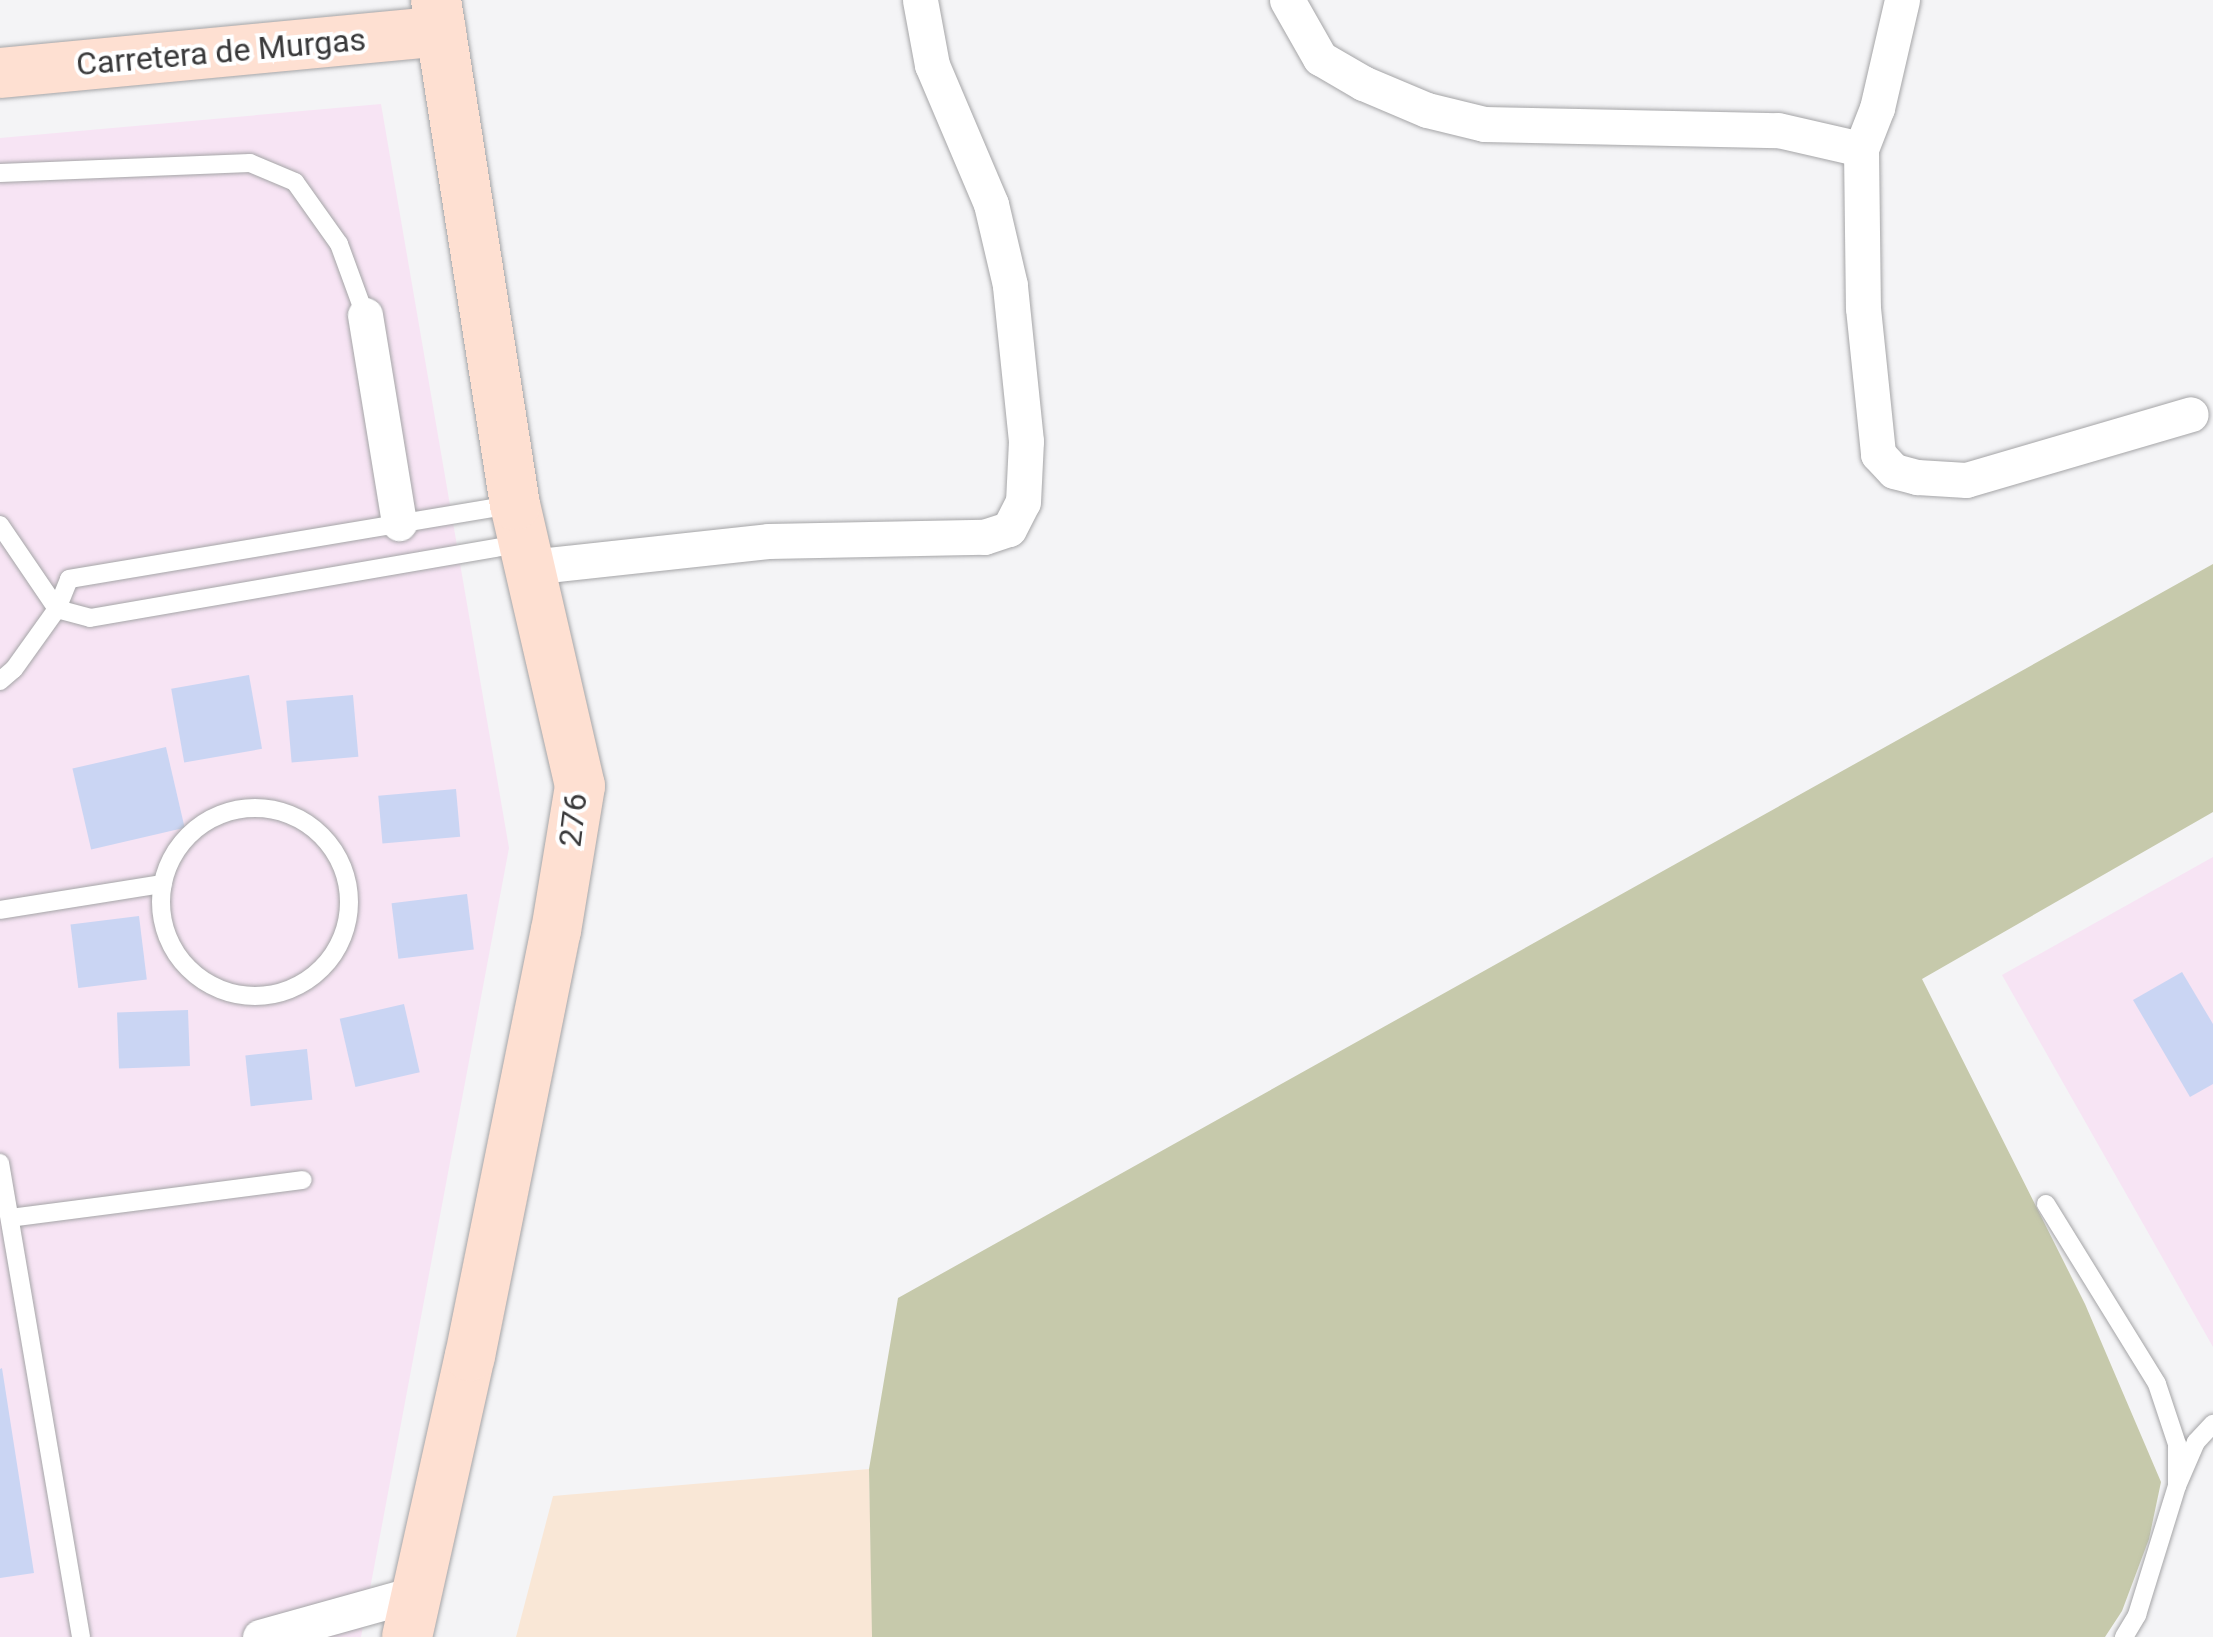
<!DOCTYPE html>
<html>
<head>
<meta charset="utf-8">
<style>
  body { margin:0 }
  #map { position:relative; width:2213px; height:1637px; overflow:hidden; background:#f4f4f6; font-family:Roboto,sans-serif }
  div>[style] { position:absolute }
  .commercial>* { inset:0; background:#f9e7d6 }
  .industrial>* { inset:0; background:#f7e4f4 }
  .green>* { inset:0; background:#c6c9ab }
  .building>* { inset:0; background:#cad5f3; transform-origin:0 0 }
  .roads { filter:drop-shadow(0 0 2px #a5a5a7) drop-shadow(0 0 2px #a5a5a7) }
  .lane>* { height:18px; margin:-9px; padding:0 9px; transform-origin:9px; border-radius:9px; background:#fff }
  .lane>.ring { margin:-9px; padding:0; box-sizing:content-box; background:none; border:18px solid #fff; border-radius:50% }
  .street>* { height:35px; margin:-17.5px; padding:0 17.5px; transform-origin:17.5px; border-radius:17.5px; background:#fff }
  .secondary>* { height:50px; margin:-25px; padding:0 25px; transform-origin:25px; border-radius:25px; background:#fee0d2 }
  span { translate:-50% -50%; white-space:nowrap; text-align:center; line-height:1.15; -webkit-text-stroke:8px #fff; paint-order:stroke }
  .street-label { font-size:32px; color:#39393a }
</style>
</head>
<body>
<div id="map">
  <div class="commercial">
    <div style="clip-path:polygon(869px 1469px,873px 1637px,516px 1637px,553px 1496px)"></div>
  </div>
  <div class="industrial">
    <div style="clip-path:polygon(381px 104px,509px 848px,361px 1637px,0 1637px,0 138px)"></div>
    <div style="clip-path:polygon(2213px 857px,2213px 1347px,2002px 975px)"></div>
  </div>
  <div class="green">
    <div style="clip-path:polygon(2213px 564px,2213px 812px,1922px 979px,2085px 1304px,2161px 1482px,2149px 1539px,2122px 1611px,2105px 1637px,872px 1637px,869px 1469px,898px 1298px)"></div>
  </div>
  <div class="building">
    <div style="left:249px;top:675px;width:75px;height:79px;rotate:80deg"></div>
    <div style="left:353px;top:695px;width:62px;height:67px;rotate:85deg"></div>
    <div style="left:166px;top:747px;width:83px;height:96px;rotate:77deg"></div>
    <div style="left:456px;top:789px;width:48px;height:78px;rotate:85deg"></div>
    <div style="left:467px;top:894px;width:56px;height:76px;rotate:83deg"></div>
    <div style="left:139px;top:916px;width:64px;height:69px;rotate:83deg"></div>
    <div style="clip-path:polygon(2182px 972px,2213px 1024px,2213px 1084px,2190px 1097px,2133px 1000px)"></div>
    <div style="left:404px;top:1004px;width:70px;height:66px;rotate:77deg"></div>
    <div style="left:188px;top:1010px;width:56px;height:71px;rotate:88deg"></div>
    <div style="left:307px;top:1049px;width:51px;height:62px;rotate:84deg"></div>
    <div style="clip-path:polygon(2px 1368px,34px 1573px,0 1578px,0 1369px)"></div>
  </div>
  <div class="roads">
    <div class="lane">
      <div style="left:0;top:173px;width:250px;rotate:-2.3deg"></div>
      <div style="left:250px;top:163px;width:49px;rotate:22.9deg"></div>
      <div style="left:295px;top:182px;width:76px;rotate:54.6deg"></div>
      <div style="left:339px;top:244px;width:76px;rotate:69.9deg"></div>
      <div style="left:0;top:525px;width:102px;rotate:55.8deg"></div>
      <div style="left:57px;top:609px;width:34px;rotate:15deg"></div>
      <div style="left:90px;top:618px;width:435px;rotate:-9.8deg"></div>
      <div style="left:0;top:681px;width:18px;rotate:-41deg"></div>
      <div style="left:14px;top:669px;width:74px;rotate:-54.4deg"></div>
      <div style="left:57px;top:609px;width:32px;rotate:-68deg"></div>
      <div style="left:69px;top:579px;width:450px;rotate:-9.5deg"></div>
      <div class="ring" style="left:161px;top:808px;width:170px;height:170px"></div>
      <div style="left:0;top:910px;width:165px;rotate:-9.1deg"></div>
      <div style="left:0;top:1163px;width:481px;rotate:80.3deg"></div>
      <div style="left:2046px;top:1204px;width:211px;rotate:58.3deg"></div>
      <div style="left:2157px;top:1384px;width:63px;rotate:71.6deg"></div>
      <div style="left:2177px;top:1444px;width:42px;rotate:90deg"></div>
      <div style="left:10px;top:1218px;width:295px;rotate:-7.4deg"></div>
      <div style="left:2124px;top:1637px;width:26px;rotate:-59deg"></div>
      <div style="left:2137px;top:1615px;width:135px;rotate:-72.8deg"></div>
      <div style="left:2177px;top:1486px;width:48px;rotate:-66.6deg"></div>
      <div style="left:2196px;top:1442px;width:25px;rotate:-47deg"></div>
    </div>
    <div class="street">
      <div style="left:1287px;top:0;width:67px;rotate:60.4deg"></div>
      <div style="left:1320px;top:58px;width:50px;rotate:30.2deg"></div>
      <div style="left:1363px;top:83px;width:69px;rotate:22.9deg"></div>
      <div style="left:1427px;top:110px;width:59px;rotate:13.8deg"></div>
      <div style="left:1484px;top:124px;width:294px;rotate:1.2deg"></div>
      <div style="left:1778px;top:130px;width:85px;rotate:12.9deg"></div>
      <div style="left:1902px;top:0;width:111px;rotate:103deg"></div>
      <div style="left:1877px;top:108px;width:44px;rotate:111.3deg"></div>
      <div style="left:1861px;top:149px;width:159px;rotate:89.3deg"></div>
      <div style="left:1863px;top:308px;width:147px;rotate:84.1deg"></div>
      <div style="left:1878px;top:454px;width:23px;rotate:47deg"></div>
      <div style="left:1894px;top:471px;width:24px;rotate:15deg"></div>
      <div style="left:1917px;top:477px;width:49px;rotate:3.5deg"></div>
      <div style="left:1966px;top:480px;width:234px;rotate:-16.3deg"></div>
      <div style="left:365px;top:315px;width:211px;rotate:80.7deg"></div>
      <div style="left:530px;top:567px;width:239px;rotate:-6.2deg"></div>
      <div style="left:768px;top:541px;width:216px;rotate:-1.1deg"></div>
      <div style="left:984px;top:537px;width:26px;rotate:-18deg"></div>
      <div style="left:1009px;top:529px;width:30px;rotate:-63deg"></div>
      <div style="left:1023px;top:502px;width:61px;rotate:-87.2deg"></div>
      <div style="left:1026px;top:441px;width:157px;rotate:-95.9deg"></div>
      <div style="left:1010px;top:285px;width:83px;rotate:-103.2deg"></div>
      <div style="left:991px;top:204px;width:151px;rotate:-113deg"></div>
      <div style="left:932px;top:65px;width:66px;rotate:-100.5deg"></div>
      <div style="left:260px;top:1637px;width:164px;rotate:-15.6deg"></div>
    </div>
    <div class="secondary">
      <div style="left:0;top:73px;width:443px;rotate:-5.4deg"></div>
      <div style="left:407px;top:1637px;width:288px;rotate:-77.4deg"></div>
      <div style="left:470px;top:1356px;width:434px;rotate:-78.6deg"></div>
      <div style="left:556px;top:931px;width:147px;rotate:-80.6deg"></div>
      <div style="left:580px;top:786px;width:288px;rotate:-103deg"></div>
      <div style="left:515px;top:505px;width:511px;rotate:-98.89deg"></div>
    </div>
  </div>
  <div class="street-label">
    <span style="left:221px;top:52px;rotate:-5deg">Carretera de Murgas</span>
    <span style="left:573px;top:820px;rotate:-83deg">276</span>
  </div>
</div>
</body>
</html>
